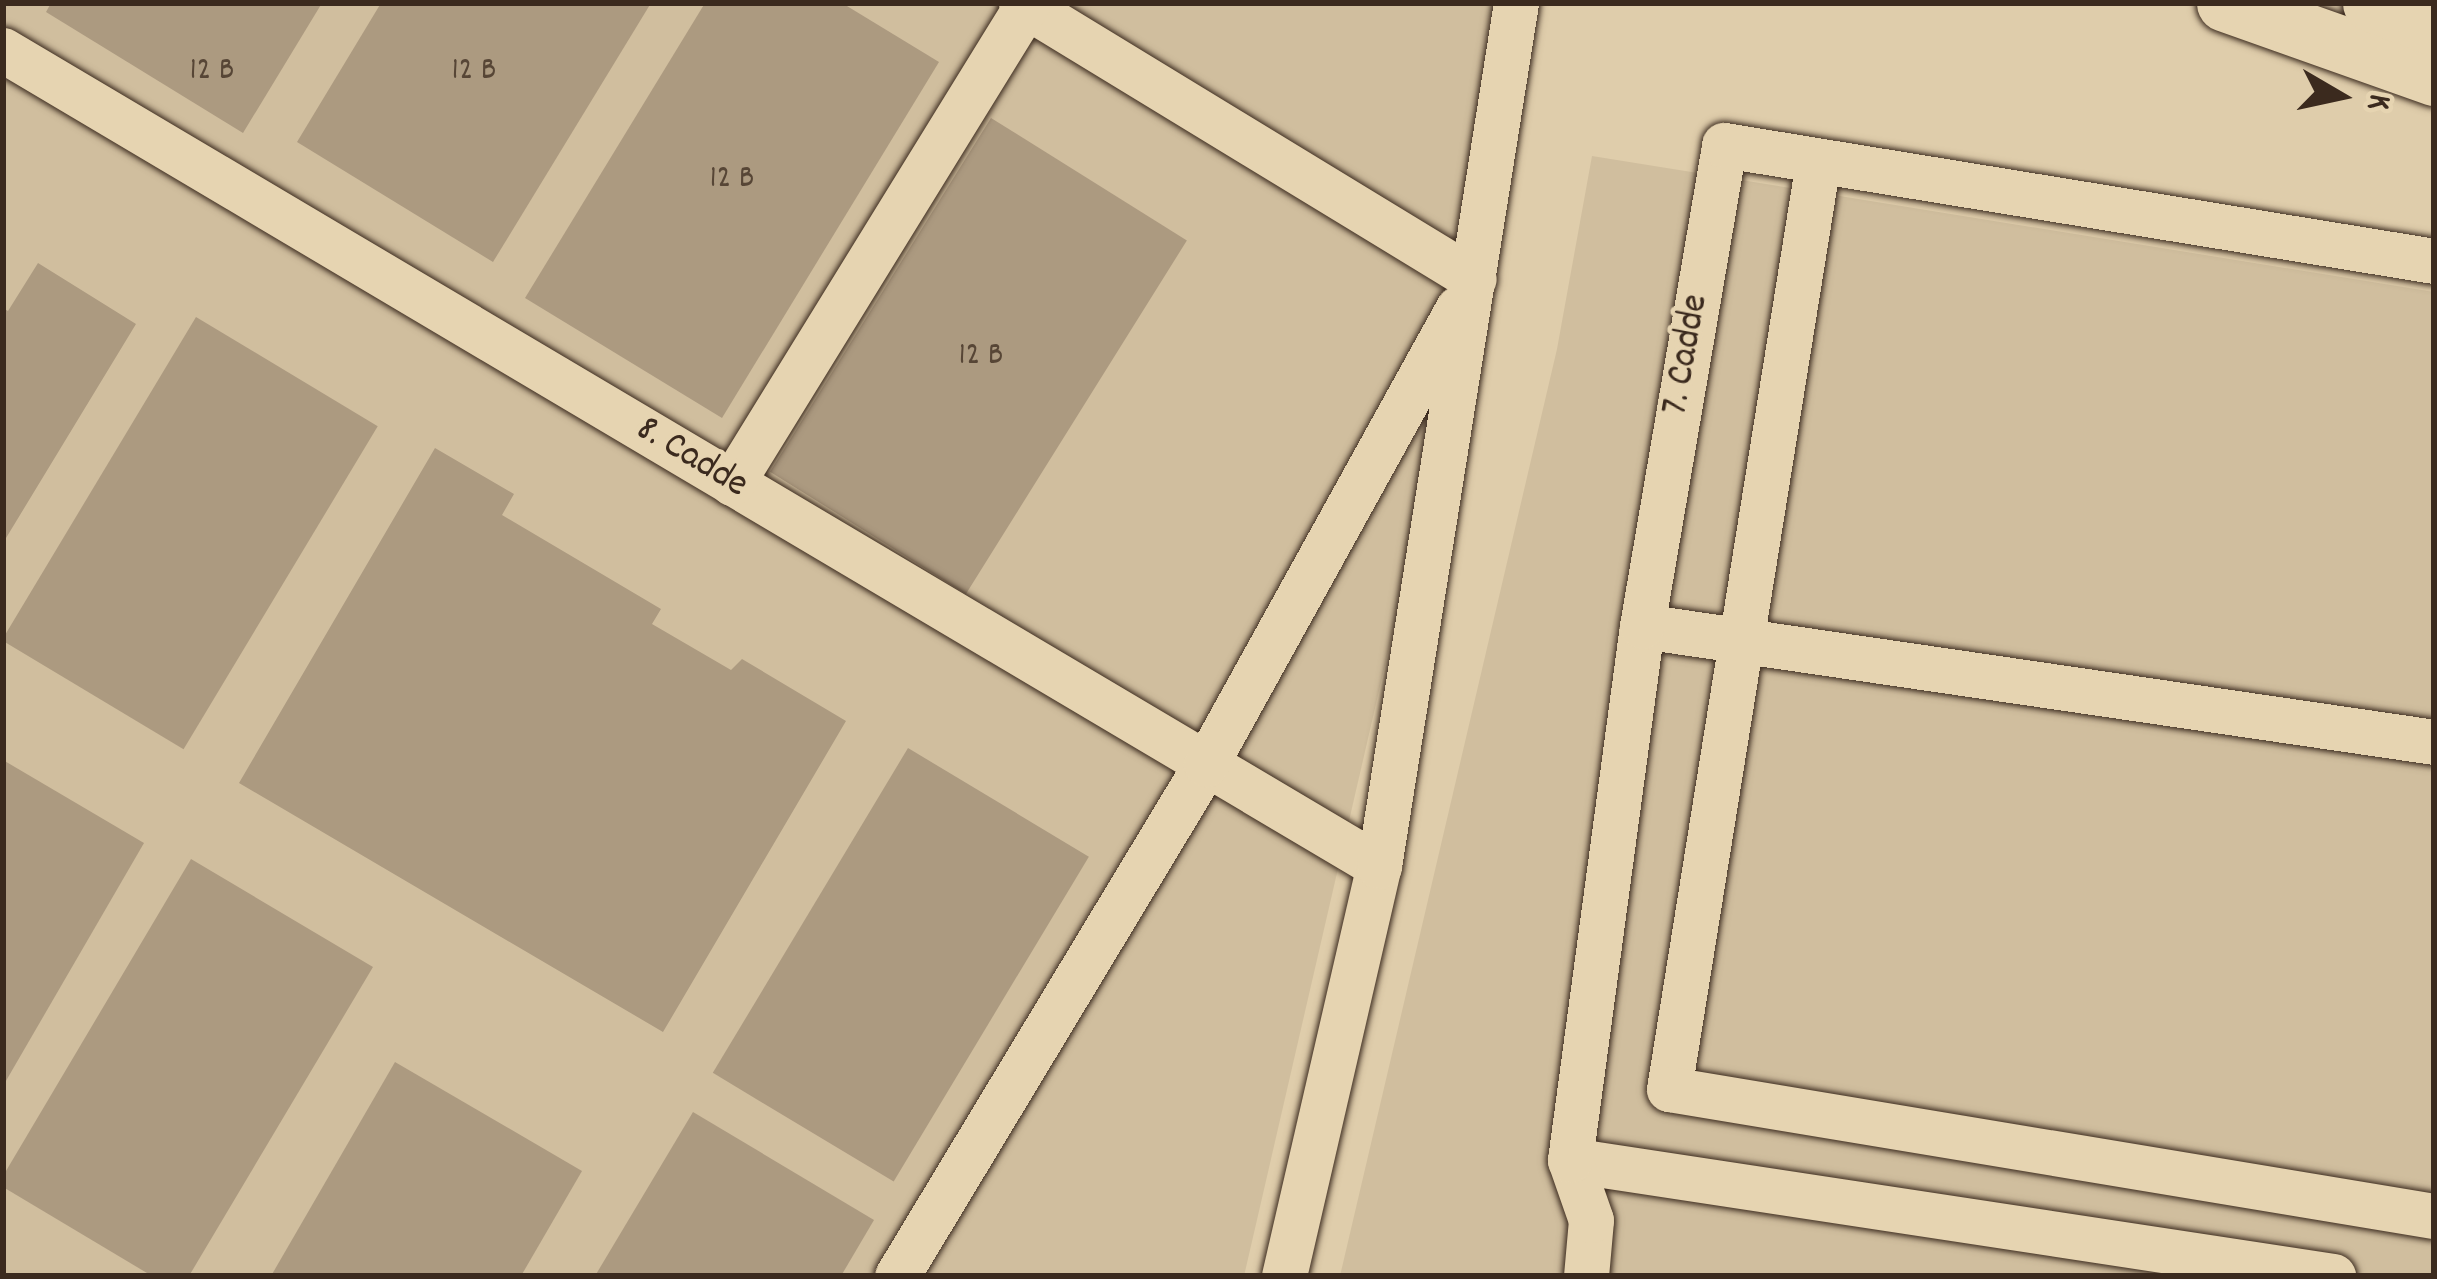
<!DOCTYPE html>
<html>
<head>
<meta charset="utf-8">
<style>
  body { margin:0 }
  #map { position:relative; width:2437px; height:1279px; overflow:hidden; background:#dfcdab; font-family:Dekko,sans-serif }
  div>[style] { position:absolute }
  .built>* { inset:0; background:#d0be9e }
  .building>* { inset:0; background:#ac9a80; transform-origin:0 0 }
  .roads { filter:drop-shadow(0 0 3px #3b2a1e) drop-shadow(0 0 3px #3b2a1e) }
  .minor>* { height:45px; margin:-22.5px; padding:0 22.5px; transform-origin:22.5px; border-radius:22.5px; background:#e6d4b1 }
  .major>* { height:57px; margin:-28.5px; padding:0 28.5px; transform-origin:28.5px; border-radius:28.5px; background:#e6d4b1 }
  span { translate:-50% -50%; white-space:nowrap; text-align:center; line-height:1.15; -webkit-text-stroke:9px #e6d4b1; paint-order:stroke }
  .number-label { font-size:33px; color:#574636 }
  .number-label span { -webkit-text-stroke-width:0 }
  .street-label { font-size:39px; color:#3b2a1e }
  .frame { position:absolute; inset:0; border:6px solid #3b2a1e; pointer-events:none }
  .north { position:absolute; left:2281px; top:36px; width:120px; height:120px; -webkit-text-stroke:9px #e6d4b1; paint-order:stroke; rotate:99deg; font-size:33px; font-weight:700; line-height:48px; text-align:center; color:#3b2a1e }
  .north::after { content:''; display:block; margin:auto; width:42px; height:54px; background:#3b2a1e; clip-path:polygon(50% 0,100% 100%,50% 72%,0 100%) }
</style>
</head>
<body>
<div id="map">
  <div class="built">
    <div style="clip-path:polygon(3px 3px,1516px 3px,1474px 279px,1244px 1276px,3px 1276px)"></div>
    <div style="clip-path:polygon(1592px 156px,2434px 292px,2434px 1276px,1340px 1276px,1557px 349px)"></div>
  </div>
  <div class="building">
    <div style="clip-path:polygon(51px 3px,322px 3px,243px 133px,46px 12px)"></div>
    <div style="clip-path:polygon(381px 3px,651px 3px,493px 262px,297px 142px)"></div>
    <div style="clip-path:polygon(705px 3px,842px 3px,939px 62px,722px 418px,525px 298px)"></div>
    <div style="left:991px;top:118px;width:231px;height:417px;rotate:32deg"></div>
    <div style="clip-path:polygon(38px 263px,136px 324px,3px 543px,3px 308px,8px 311px)"></div>
    <div style="left:196px;top:317px;width:212px;height:377px;rotate:31deg"></div>
    <div style="clip-path:polygon(435px 448px,514px 494px,502px 515px,661px 609px,652px 624px,731px 670px,742px 659px,846px 721px,663px 1032px,239px 783px)"></div>
    <div style="left:908px;top:748px;width:211px;height:379px;rotate:31deg"></div>
    <div style="clip-path:polygon(3px 760px,144px 843px,3px 1086px)"></div>
    <div style="clip-path:polygon(191px 859px,373px 967px,189px 1276px,152px 1276px,3px 1187px,3px 1176px)"></div>
    <div style="clip-path:polygon(395px 1062px,582px 1171px,521px 1276px,271px 1276px)"></div>
    <div style="clip-path:polygon(693px 1112px,874px 1220px,841px 1276px,595px 1276px)"></div>
  </div>
  <div class="roads">
    <div class="minor">
      <div style="left:1021px;top:3px;width:530px;rotate:31.35deg"></div>
      <div style="left:3px;top:50px;width:1600px;rotate:30.67deg"></div>
      <div style="left:1818px;top:162px;width:939px;rotate:99.13deg"></div>
      <div style="left:1669px;top:1089px;width:775px;rotate:9.43deg"></div>
      <div style="left:732px;top:483px;width:564px;rotate:-58.34deg"></div>
      <div style="left:1642px;top:626px;width:800px;rotate:8.33deg"></div>
      <div style="left:1570px;top:1160px;width:772px;rotate:8.64deg"></div>
      <div style="left:897px;top:1276px;width:598px;rotate:-58.89deg"></div>
      <div style="left:1206px;top:764px;width:521px;rotate:-61.07deg"></div>
      <div style="left:1284px;top:1276px;width:421px;rotate:-77deg"></div>
      <div style="left:1379px;top:866px;width:874px;rotate:-80.98deg"></div>
      <div style="left:1586px;top:1276px;width:56px;rotate:-84.9deg"></div>
      <div style="left:1591px;top:1220px;width:64px;rotate:-109.3deg"></div>
      <div style="left:1570px;top:1160px;width:539px;rotate:-82.32deg"></div>
      <div style="left:1642px;top:626px;width:488px;rotate:-80.3deg"></div>
      <div style="left:1724px;top:145px;width:719px;rotate:9.28deg"></div>
    </div>
    <div class="major">
      <div style="left:2225px;top:3px;width:222px;rotate:19.5deg"></div>
      <div style="left:2371px;top:3px;width:67px;rotate:20.9deg"></div>
    </div>
  </div>
  <div class="number-label">
    <span style="left:212px;top:72px">12 B</span>
    <span style="left:474px;top:72px">12 B</span>
    <span style="left:732px;top:180px">12 B</span>
    <span style="left:981px;top:357px">12 B</span>
  </div>
  <div class="street-label">
    <span style="left:1688px;top:355px;rotate:-80deg">7. Cadde</span>
    <span style="left:691px;top:459px;rotate:31deg">8. Cadde</span>
  </div>
  <div class="frame"></div>
  <div class="north">K</div>
</div>
</body>
</html>
